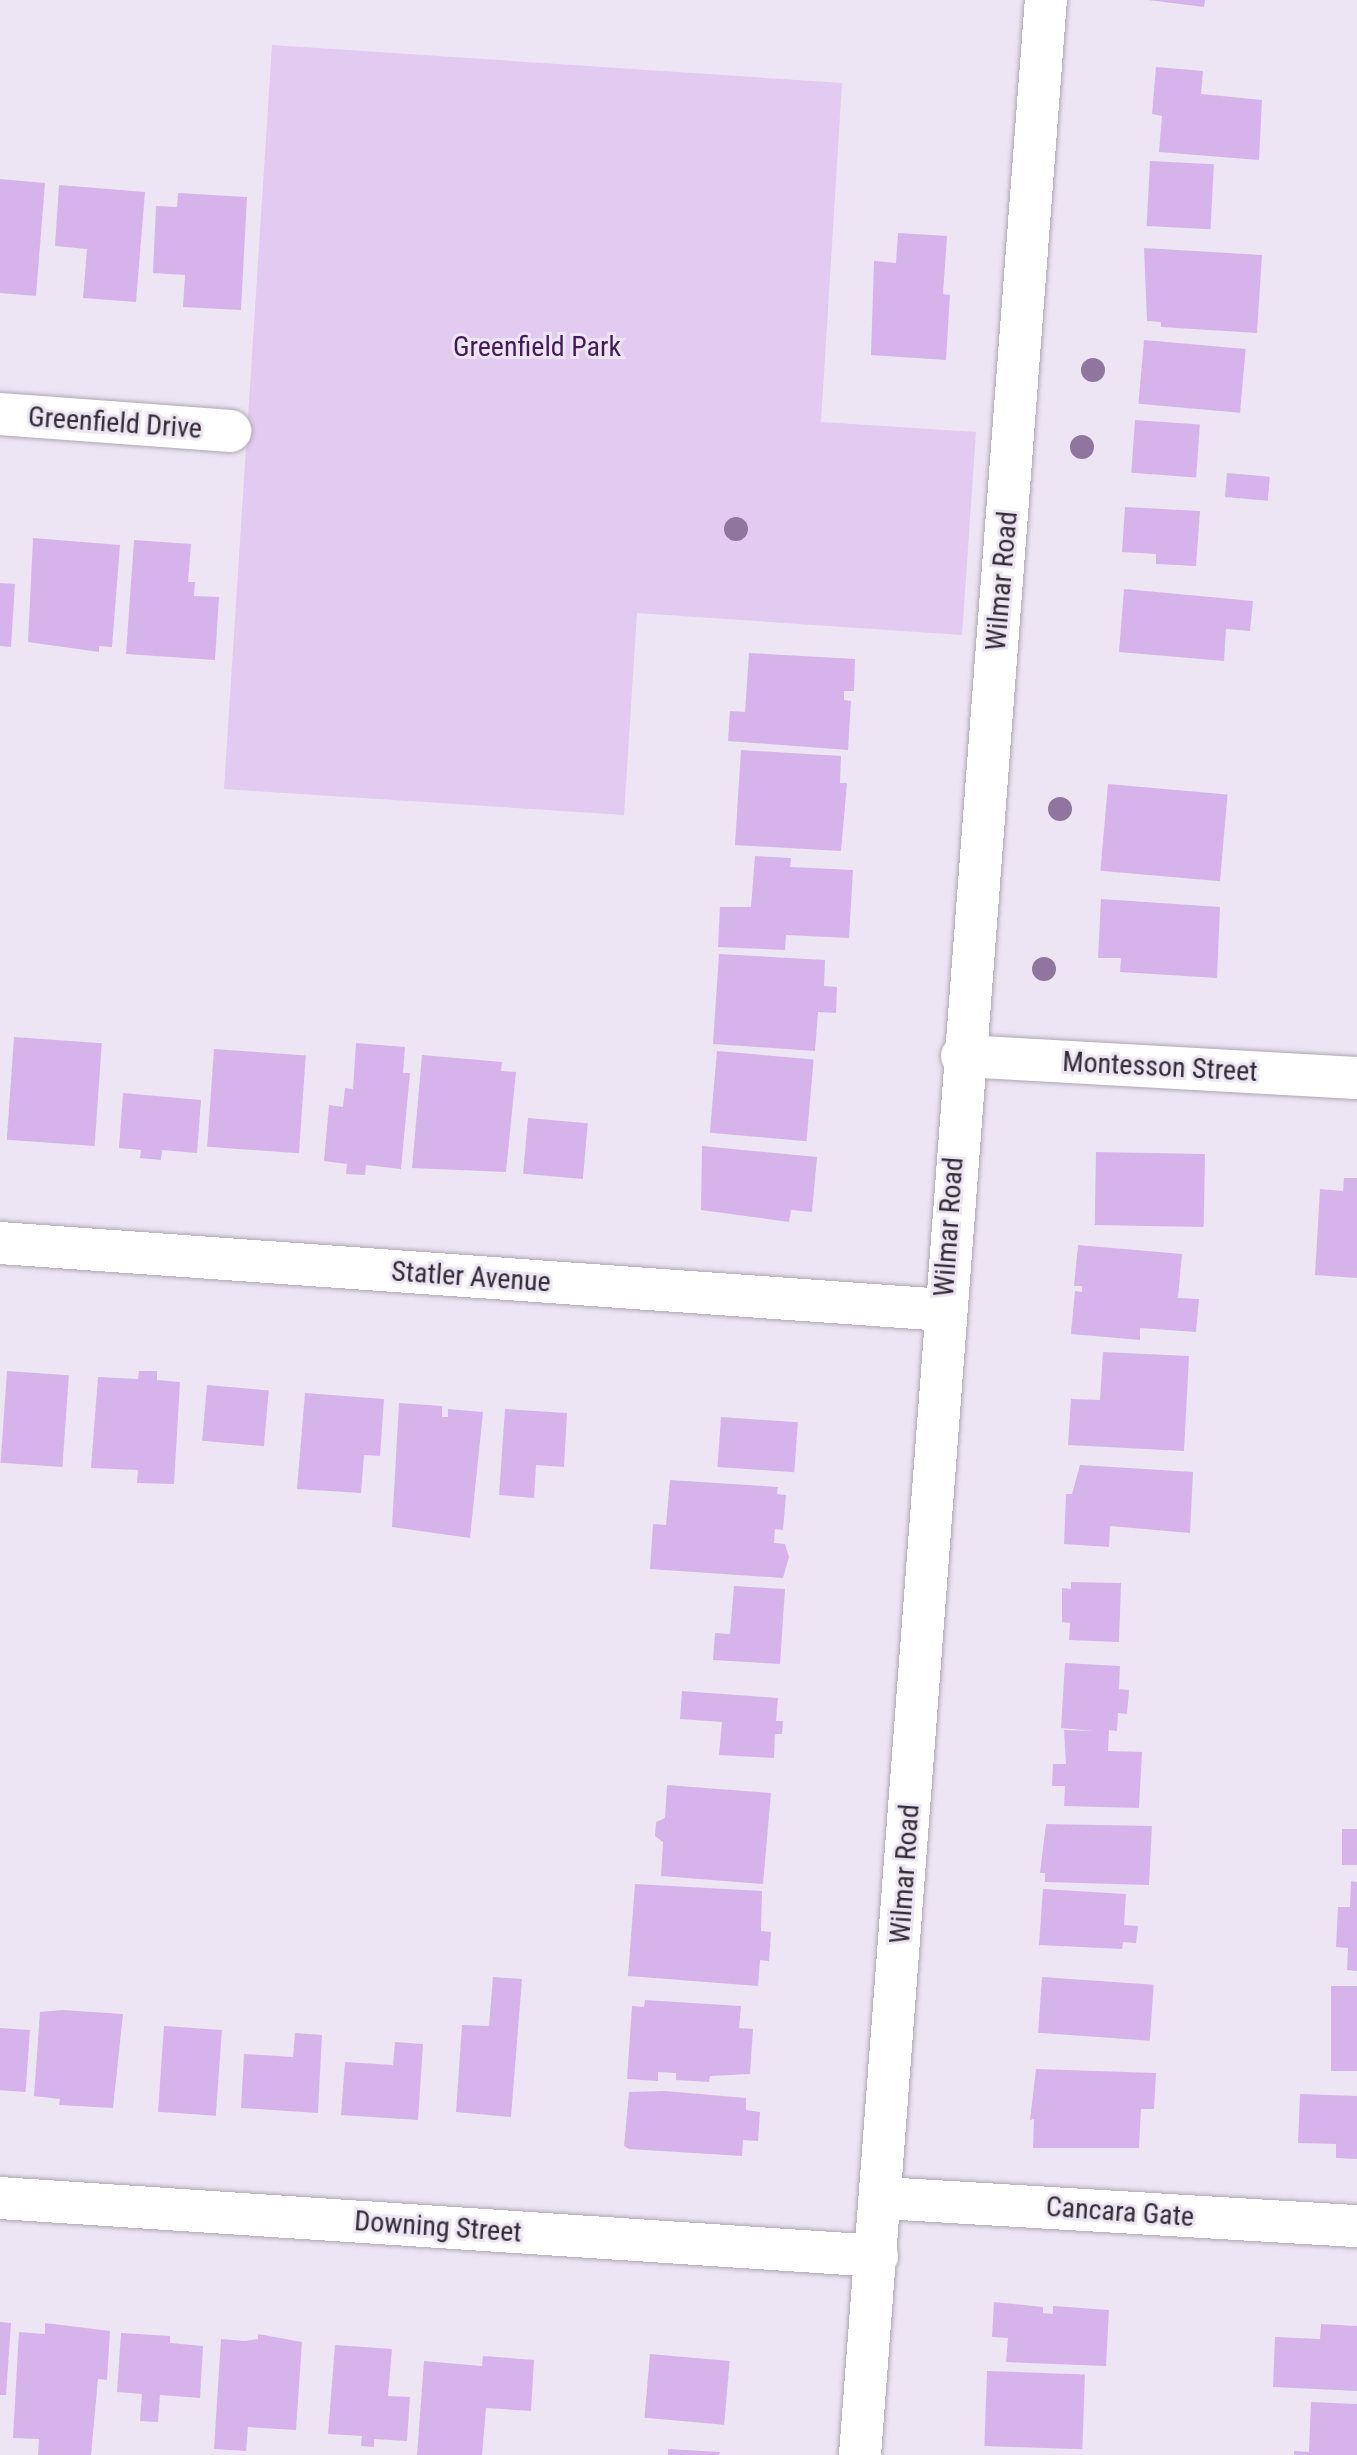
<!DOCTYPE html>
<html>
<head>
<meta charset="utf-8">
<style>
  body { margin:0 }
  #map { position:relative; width:1357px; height:2455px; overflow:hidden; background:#ede5f3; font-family:"Roboto Condensed",sans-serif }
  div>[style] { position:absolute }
  .green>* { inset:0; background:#e2caf1 }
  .building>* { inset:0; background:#d6b4eb; transform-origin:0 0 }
  .roads { filter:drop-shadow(0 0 2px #aea6b4) drop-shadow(0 0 2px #aea6b4) }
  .street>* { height:42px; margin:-21px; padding:0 21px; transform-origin:21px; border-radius:21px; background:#fff }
  .trees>* { width:24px; height:24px; margin:-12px; border-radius:50%; background:#90759e }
  span { translate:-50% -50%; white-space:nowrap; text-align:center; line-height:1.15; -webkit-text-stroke:6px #ede5f3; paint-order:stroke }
  .park-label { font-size:28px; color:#441a59 }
  .street-label { font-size:28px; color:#312d33 }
</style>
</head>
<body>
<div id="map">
  <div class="green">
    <div style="clip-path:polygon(272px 45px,842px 83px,821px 422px,976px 432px,962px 635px,637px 613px,624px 815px,224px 789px)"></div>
  </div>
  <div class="building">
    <div style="clip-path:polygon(1148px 0,1205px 0,1204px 7px)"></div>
    <div style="clip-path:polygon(1156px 67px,1203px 71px,1201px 94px,1262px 100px,1259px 160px,1159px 152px,1162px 116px,1152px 114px)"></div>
    <div style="left:1150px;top:161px;width:64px;height:65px;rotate:3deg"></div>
    <div style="clip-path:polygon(0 179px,45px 183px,36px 296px,0 293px)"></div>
    <div style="clip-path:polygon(59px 185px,145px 192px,136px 302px,83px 298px,87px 249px,55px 246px)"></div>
    <div style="clip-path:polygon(178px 193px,247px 197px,241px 310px,183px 307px,185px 275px,153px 273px,156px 206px,177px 207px)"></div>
    <div style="clip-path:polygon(898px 233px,947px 236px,943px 294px,950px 295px,946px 360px,871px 355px,874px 261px,896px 263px)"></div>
    <div style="clip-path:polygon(1144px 248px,1262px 255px,1257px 333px,1161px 327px,1161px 322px,1147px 321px)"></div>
    <div style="left:1144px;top:340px;width:102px;height:64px;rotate:5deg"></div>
    <div style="left:1135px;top:420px;width:65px;height:53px;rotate:4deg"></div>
    <div style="left:1227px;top:473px;width:43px;height:24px;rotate:5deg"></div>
    <div style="clip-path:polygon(1125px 507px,1200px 511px,1196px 566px,1156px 564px,1156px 554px,1122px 552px)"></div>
    <div style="clip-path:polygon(33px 538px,120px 545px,112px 647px,99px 646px,99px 652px,28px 642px)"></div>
    <div style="clip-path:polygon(134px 540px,191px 544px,188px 582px,195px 582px,194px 596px,219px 597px,215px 660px,126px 654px)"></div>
    <div style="clip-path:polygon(0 583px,15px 584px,11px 647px,0 646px)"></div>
    <div style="clip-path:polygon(1124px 589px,1253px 601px,1250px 631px,1226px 629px,1224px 661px,1119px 652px)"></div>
    <div style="clip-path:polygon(749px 653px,855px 659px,854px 691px,844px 691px,844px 700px,851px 701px,848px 750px,728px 741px,730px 711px,745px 712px)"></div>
    <div style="clip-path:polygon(741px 750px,841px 756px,840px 783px,847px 783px,841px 851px,735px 845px)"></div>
    <div style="left:1108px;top:784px;width:120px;height:87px;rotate:5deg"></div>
    <div style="clip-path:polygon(755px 856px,791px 858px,790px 867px,853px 870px,849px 938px,786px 935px,785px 950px,718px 947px,720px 907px,751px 907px)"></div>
    <div style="clip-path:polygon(1101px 899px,1220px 907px,1217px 978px,1120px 972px,1121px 958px,1098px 958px)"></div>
    <div style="clip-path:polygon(719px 954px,825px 960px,824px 986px,837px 987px,836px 1013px,818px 1012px,815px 1051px,713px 1044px)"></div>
    <div style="left:14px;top:1037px;width:88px;height:103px;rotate:4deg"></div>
    <div style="clip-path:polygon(356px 1043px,405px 1047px,403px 1073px,410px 1073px,401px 1169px,366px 1165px,365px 1175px,346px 1174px,347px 1164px,324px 1161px,329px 1105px,343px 1107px,345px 1088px,353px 1089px)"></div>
    <div style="left:214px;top:1049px;width:92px;height:98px;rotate:4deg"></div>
    <div style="left:717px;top:1051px;width:97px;height:82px;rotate:5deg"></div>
    <div style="clip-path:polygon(422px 1055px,502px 1062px,501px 1071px,516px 1072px,506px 1172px,412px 1168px)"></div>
    <div style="clip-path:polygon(123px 1093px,201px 1100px,197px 1153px,162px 1150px,161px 1160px,140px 1158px,141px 1150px,119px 1148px)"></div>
    <div style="left:528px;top:1118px;width:60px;height:56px;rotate:5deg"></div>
    <div style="clip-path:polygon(702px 1146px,817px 1157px,812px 1212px,791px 1210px,789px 1222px,701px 1210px)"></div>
    <div style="left:1096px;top:1152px;width:109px;height:73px;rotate:1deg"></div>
    <div style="clip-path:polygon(1344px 1178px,1357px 1178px,1357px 1278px,1315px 1275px,1320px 1189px,1343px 1191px)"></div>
    <div style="clip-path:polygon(1078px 1245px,1182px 1254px,1178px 1298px,1199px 1299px,1196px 1332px,1140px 1328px,1140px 1340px,1071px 1334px,1075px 1291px,1082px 1292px,1082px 1286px,1074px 1286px)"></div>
    <div style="clip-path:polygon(1103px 1352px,1189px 1356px,1184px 1451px,1068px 1445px,1071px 1399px,1100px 1400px)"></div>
    <div style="left:7px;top:1371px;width:62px;height:92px;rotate:4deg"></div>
    <div style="clip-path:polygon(139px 1371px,157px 1371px,157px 1380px,180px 1382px,174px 1484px,137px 1483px,138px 1470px,91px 1468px,98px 1377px,138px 1379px)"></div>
    <div style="left:207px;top:1385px;width:62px;height:56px;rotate:5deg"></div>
    <div style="clip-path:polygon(305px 1393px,384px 1399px,380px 1456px,364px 1455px,361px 1493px,297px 1489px)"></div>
    <div style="clip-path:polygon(399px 1403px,442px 1406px,442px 1417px,448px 1417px,448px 1409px,483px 1412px,470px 1538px,392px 1527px)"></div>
    <div style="clip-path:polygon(505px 1409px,567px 1413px,564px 1467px,536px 1465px,534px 1498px,499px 1495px)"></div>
    <div style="left:721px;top:1417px;width:77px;height:50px;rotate:4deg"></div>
    <div style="clip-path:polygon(1080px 1465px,1193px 1472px,1190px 1533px,1110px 1526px,1109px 1547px,1064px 1544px,1066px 1494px,1072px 1494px)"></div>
    <div style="clip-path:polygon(670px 1480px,778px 1487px,777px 1494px,786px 1495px,783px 1530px,775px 1529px,774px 1543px,785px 1544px,789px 1557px,783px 1578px,650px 1569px,653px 1524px,666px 1525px)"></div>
    <div style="clip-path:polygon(1071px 1582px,1121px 1583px,1119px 1642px,1069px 1640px,1070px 1623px,1062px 1622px,1062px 1588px,1071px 1589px)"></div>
    <div style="clip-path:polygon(734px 1586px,785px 1589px,780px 1664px,713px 1660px,715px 1633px,730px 1634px)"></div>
    <div style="clip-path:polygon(1065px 1663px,1120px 1666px,1119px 1689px,1129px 1690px,1127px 1714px,1118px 1713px,1117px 1731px,1109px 1730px,1108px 1751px,1142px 1752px,1139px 1808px,1064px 1806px,1065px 1786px,1052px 1786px,1053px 1764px,1066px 1764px,1064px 1730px,1094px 1731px,1061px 1728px)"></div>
    <div style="clip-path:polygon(682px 1691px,778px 1698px,776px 1721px,783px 1721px,782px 1734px,775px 1734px,774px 1758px,719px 1755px,722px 1722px,680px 1719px)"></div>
    <div style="clip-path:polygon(667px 1785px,771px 1793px,763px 1884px,661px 1876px,663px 1842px,655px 1836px,656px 1822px,665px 1818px)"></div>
    <div style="clip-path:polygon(1046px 1824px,1152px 1826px,1149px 1885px,1045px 1882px,1045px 1873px,1040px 1873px)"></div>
    <div style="left:1342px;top:1829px;width:15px;height:36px"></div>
    <div style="clip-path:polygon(1351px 1881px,1357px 1882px,1357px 1971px,1347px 1970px,1348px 1948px,1336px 1947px,1338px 1907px,1350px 1907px)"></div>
    <div style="clip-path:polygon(635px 1884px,762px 1891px,761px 1931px,771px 1932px,769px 1961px,760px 1960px,758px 1986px,628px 1976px)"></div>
    <div style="clip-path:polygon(1043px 1889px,1126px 1894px,1124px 1925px,1138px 1926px,1136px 1943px,1123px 1942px,1122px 1949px,1039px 1945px)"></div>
    <div style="clip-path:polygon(493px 1977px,522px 1979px,511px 2117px,456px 2112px,462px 2025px,489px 2026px)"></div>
    <div style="left:1042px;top:1977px;width:112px;height:56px;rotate:4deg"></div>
    <div style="left:1331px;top:1986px;width:26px;height:85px"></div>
    <div style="clip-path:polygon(645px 2000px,741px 2006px,739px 2028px,753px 2029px,750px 2074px,710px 2076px,709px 2082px,676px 2080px,676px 2073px,658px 2072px,658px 2081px,627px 2079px,632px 2006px,644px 2007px)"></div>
    <div style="clip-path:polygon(62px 2010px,123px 2014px,113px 2108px,59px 2105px,60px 2099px,34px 2096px,40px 2012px)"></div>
    <div style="left:164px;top:2026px;width:58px;height:86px;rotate:4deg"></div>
    <div style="left:0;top:2028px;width:30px;height:62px;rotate:4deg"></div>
    <div style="clip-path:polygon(295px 2033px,322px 2035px,318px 2113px,241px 2108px,244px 2054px,293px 2057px)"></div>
    <div style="clip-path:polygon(395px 2042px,423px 2044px,418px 2120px,341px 2115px,345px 2062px,393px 2065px)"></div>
    <div style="clip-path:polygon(1036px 2069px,1156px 2073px,1154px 2109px,1141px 2109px,1139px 2148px,1033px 2148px,1034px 2119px,1030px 2120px)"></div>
    <div style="clip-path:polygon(665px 2091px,746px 2098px,746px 2110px,760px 2112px,758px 2141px,743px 2140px,742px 2156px,629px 2149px,624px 2146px,629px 2092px)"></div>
    <div style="clip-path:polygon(1300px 2094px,1357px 2096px,1357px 2159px,1336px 2158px,1336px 2144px,1298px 2143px)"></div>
    <div style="clip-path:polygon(994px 2302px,1043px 2307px,1043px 2313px,1053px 2314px,1053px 2306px,1109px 2310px,1106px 2366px,1006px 2362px,1008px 2338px,992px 2337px)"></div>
    <div style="clip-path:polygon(0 2322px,11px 2323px,6px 2395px,0 2395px)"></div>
    <div style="clip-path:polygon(45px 2323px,110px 2331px,107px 2380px,98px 2379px,91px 2455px,38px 2455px,39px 2439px,13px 2438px,19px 2332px,45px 2334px)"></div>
    <div style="clip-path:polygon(1321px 2324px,1357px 2326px,1357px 2391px,1273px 2387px,1275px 2337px,1320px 2339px)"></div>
    <div style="clip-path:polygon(121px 2333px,170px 2336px,170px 2343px,203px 2346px,200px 2398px,160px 2395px,158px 2422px,140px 2421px,142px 2394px,117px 2392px)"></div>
    <div style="clip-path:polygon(258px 2334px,302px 2342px,296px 2430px,248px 2427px,246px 2451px,214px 2449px,221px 2339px,245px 2341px,258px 2339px)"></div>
    <div style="clip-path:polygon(335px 2345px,392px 2349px,388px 2396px,410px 2397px,407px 2441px,374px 2439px,374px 2447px,361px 2446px,362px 2436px,328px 2434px)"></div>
    <div style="left:650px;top:2354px;width:80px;height:64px;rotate:5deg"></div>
    <div style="clip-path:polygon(483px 2356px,534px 2360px,531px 2411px,486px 2408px,482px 2455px,417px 2455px,424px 2361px,482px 2366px)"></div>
    <div style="left:987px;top:2371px;width:98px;height:75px;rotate:2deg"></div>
    <div style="clip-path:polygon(1311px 2402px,1357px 2404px,1357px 2455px,1294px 2455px,1294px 2451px,1309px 2452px)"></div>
    <div style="clip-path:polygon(668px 2449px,720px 2452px,719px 2455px,668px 2455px)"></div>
  </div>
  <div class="roads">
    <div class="street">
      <div style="left:0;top:414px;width:231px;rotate:4.2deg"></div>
      <div style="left:962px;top:1056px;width:396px;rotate:3.2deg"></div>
      <div style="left:0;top:1243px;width:945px;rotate:4.06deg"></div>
      <div style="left:0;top:2198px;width:879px;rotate:3.78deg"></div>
      <div style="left:883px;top:2198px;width:475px;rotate:3.4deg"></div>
      <div style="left:860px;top:2455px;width:2462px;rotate:-85.67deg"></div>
    </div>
  </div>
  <div class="trees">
    <div style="left:1093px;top:370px"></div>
    <div style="left:1082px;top:447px"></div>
    <div style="left:736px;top:529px"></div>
    <div style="left:1060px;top:809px"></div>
    <div style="left:1044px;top:969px"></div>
  </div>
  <div class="park-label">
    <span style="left:537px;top:347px">Greenfield Park</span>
  </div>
  <div class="street-label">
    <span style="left:115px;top:423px;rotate:4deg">Greenfield Drive</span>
    <span style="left:1002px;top:581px;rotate:-85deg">Wilmar Road</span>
    <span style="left:1160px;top:1067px;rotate:3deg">Montesson Street</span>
    <span style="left:949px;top:1227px;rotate:-86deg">Wilmar Road</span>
    <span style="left:471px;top:1277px;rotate:4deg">Statler Avenue</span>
    <span style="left:905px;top:1874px;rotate:-86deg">Wilmar Road</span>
    <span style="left:1120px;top:2212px;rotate:4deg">Cancara Gate</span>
    <span style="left:438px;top:2227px;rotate:4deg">Downing Street</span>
  </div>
</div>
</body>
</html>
